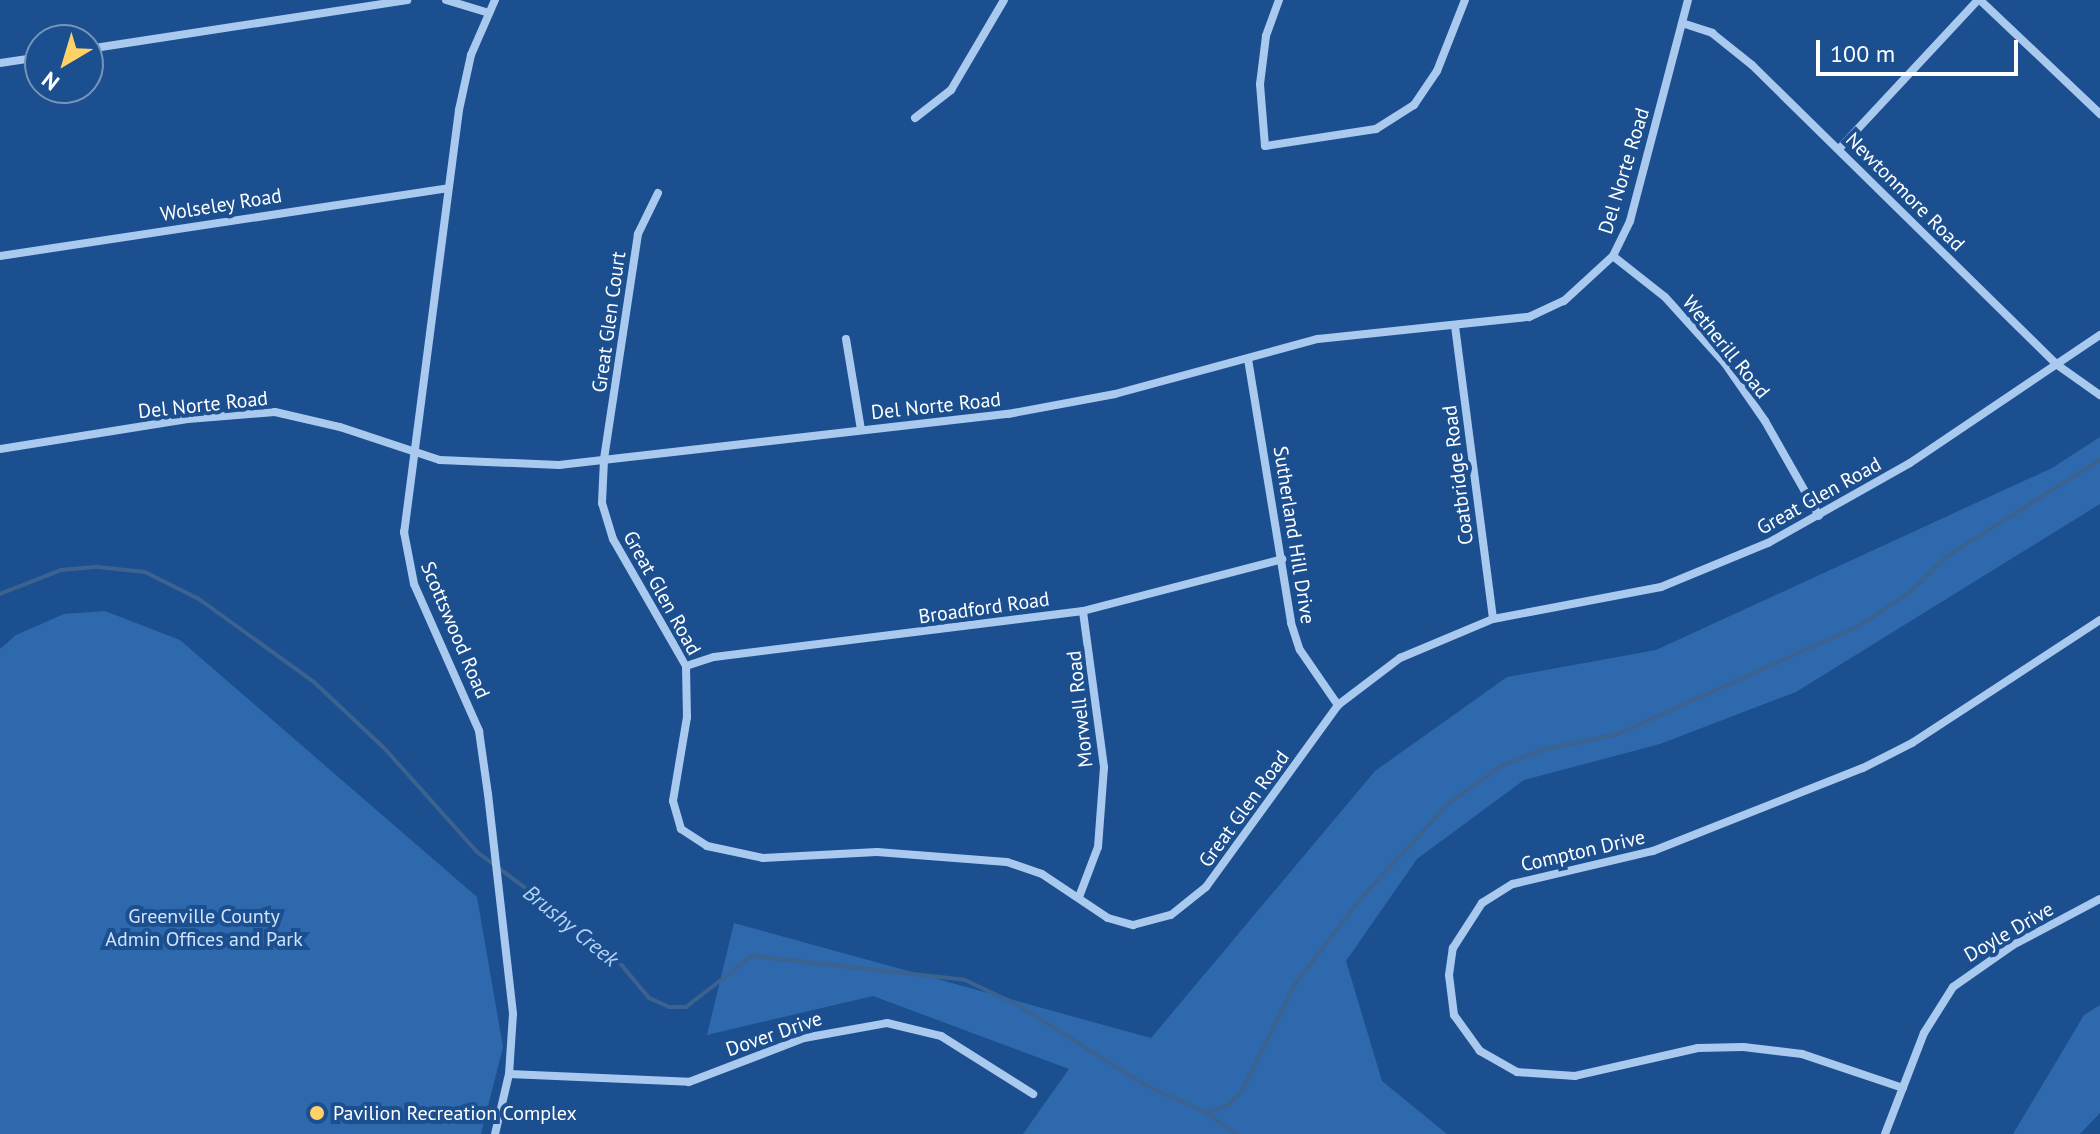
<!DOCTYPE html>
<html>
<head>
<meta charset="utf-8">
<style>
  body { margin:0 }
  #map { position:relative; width:2100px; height:1134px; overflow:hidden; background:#1b4f8f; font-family:"PT Sans",sans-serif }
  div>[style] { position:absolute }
  .green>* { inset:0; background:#2e69ad }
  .stream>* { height:4px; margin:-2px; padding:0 2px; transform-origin:2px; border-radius:2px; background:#3c6290 }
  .minor>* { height:8px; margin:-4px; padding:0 4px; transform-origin:4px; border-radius:4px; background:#a9c9ee }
  .dots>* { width:22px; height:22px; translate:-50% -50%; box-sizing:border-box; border:4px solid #1b4f8f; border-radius:50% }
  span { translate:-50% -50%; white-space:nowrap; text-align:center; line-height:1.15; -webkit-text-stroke:8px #1b4f8f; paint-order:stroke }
  .street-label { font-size:20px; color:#fff }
  .park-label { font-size:20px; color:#cfe3fa }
  .poi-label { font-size:20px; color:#fff }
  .left { translate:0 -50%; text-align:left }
  .water-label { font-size:22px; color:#b5d3f5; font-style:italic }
  .north { position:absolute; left:24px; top:24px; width:80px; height:80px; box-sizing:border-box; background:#1b4f8f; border:2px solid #7695bc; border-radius:50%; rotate:218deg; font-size:22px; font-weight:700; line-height:32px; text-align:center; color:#fff }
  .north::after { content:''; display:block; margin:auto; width:28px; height:36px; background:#ffd166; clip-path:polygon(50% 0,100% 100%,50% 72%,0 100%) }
  .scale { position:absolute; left:1816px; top:40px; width:202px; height:36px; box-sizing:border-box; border:4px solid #fff; border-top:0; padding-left:10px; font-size:24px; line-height:28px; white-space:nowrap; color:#fff; -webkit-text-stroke:6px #1b4f8f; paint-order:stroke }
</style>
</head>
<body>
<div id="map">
  <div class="green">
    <div style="clip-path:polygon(2100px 437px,2100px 504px,1796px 692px,1660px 744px,1524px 780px,1417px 859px,1346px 961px,1382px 1081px,1447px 1134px,1023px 1134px,1069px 1069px,873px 996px,707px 1035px,734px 923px,1151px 1038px,1375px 771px,1507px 677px,1656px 650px,2052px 468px)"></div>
    <div style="clip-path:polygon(105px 611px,180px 640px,477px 897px,503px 1047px,481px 1134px,0 1134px,0 649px,16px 635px,64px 614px)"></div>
    <div style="clip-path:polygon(2100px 1005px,2100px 1113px,2080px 1134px,2013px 1134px,2084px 1015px)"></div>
  </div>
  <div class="stream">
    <div style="left:0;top:594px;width:66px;rotate:-21.5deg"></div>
    <div style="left:61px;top:570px;width:37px;rotate:-5deg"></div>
    <div style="left:98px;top:567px;width:47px;rotate:6.1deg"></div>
    <div style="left:145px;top:572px;width:60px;rotate:26.6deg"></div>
    <div style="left:199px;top:599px;width:142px;rotate:35.8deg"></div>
    <div style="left:314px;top:682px;width:98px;rotate:43.3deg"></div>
    <div style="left:385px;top:749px;width:138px;rotate:48.2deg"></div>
    <div style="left:477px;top:852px;width:164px;rotate:36.6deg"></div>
    <div style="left:609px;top:950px;width:62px;rotate:50.2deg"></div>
    <div style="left:649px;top:998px;width:22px;rotate:24deg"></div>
    <div style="left:669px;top:1007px;width:17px"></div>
    <div style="left:686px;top:1007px;width:83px;rotate:-37.7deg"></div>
    <div style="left:752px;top:956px;width:214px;rotate:6.4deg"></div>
    <div style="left:965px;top:980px;width:59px;rotate:25.3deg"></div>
    <div style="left:1018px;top:1005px;width:148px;rotate:32.3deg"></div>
    <div style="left:1143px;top:1084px;width:68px;rotate:24.3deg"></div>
    <div style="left:1205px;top:1112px;width:38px;rotate:35deg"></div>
    <div style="left:1205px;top:1112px;width:23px;rotate:-15deg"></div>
    <div style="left:1227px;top:1106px;width:21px;rotate:-45deg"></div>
    <div style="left:1242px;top:1091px;width:119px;rotate:-63.6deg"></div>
    <div style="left:1295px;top:984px;width:110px;rotate:-52.4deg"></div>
    <div style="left:1362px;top:897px;width:129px;rotate:-47.2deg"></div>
    <div style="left:1450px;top:802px;width:65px;rotate:-34.9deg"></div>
    <div style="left:1503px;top:765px;width:45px;rotate:-20.9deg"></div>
    <div style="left:1545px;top:749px;width:75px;rotate:-11.6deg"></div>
    <div style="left:1618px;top:734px;width:265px;rotate:-24.2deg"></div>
    <div style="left:1860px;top:625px;width:59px;rotate:-33.1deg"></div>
    <div style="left:1909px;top:593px;width:53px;rotate:-44.2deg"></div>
    <div style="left:1947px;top:556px;width:181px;rotate:-32.1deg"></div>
  </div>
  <div class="minor">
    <div style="left:446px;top:0;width:45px;rotate:16.8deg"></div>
    <div style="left:495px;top:0;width:60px;rotate:113.6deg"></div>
    <div style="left:471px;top:55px;width:56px;rotate:102.3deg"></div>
    <div style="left:459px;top:110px;width:426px;rotate:97.4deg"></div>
    <div style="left:404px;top:532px;width:53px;rotate:79.1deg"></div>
    <div style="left:414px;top:584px;width:161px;rotate:66.1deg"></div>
    <div style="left:479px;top:731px;width:64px;rotate:81.9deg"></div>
    <div style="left:488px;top:794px;width:221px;rotate:83.5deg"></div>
    <div style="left:513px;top:1014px;width:60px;rotate:93.8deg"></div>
    <div style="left:509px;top:1074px;width:62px;rotate:103.1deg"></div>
    <div style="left:1279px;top:0;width:38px;rotate:110deg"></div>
    <div style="left:1266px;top:36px;width:48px;rotate:97.1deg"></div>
    <div style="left:1260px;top:84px;width:62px;rotate:85.4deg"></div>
    <div style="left:1265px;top:146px;width:112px;rotate:-8.7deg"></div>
    <div style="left:1376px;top:129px;width:45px;rotate:-32.3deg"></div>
    <div style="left:1414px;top:105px;width:41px;rotate:-55.9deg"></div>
    <div style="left:1437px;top:71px;width:76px;rotate:-68.5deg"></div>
    <div style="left:1980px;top:0;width:166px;rotate:43.5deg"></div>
    <div style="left:1682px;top:23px;width:32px;rotate:18deg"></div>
    <div style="left:1712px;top:33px;width:51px;rotate:38.7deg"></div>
    <div style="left:1752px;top:65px;width:426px;rotate:44.5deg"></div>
    <div style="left:2056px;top:364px;width:54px;rotate:35.2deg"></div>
    <div style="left:88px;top:49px;width:323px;rotate:-8.7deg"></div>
    <div style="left:0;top:63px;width:40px;rotate:-8.5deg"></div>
    <div style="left:915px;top:118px;width:46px;rotate:-37.9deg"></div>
    <div style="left:951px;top:90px;width:104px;rotate:-59.5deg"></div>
    <div style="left:1839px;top:149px;width:204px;rotate:-47deg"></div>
    <div style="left:658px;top:193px;width:46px;rotate:116deg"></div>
    <div style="left:638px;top:234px;width:229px;rotate:98.6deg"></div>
    <div style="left:604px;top:460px;width:43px;rotate:92.7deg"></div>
    <div style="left:602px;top:503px;width:38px;rotate:73deg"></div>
    <div style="left:613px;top:539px;width:146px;rotate:60.1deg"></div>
    <div style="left:686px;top:666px;width:51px;rotate:88.9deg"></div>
    <div style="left:687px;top:717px;width:85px;rotate:99.5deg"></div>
    <div style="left:673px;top:801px;width:29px;rotate:74deg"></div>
    <div style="left:681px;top:829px;width:31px;rotate:33deg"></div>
    <div style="left:707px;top:846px;width:57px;rotate:12.1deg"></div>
    <div style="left:763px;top:858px;width:114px;rotate:-3deg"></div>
    <div style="left:877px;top:852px;width:130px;rotate:4.4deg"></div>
    <div style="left:1007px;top:862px;width:37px;rotate:19deg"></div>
    <div style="left:1042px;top:874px;width:79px;rotate:33.7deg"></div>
    <div style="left:1108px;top:918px;width:26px;rotate:16deg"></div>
    <div style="left:1133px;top:925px;width:39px;rotate:-15deg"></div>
    <div style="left:1171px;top:915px;width:45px;rotate:-38.7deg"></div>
    <div style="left:1206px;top:887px;width:225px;rotate:-54deg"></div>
    <div style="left:1338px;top:705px;width:78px;rotate:-37.2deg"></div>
    <div style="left:1400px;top:658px;width:101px;rotate:-22.8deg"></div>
    <div style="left:1493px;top:619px;width:171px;rotate:-10.8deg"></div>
    <div style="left:1661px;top:587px;width:116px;rotate:-22.4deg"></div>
    <div style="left:1768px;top:543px;width:163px;rotate:-29.4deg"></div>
    <div style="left:1910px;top:463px;width:229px;rotate:-34deg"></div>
    <div style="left:0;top:256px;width:452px;rotate:-8.6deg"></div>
    <div style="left:1613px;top:256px;width:66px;rotate:38.3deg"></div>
    <div style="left:1665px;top:297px;width:88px;rotate:47.8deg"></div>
    <div style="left:1724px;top:362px;width:72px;rotate:55.2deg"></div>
    <div style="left:1765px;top:421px;width:109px;rotate:60.4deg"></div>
    <div style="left:1455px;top:326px;width:295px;rotate:82.6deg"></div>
    <div style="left:846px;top:339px;width:92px;rotate:80.6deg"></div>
    <div style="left:1248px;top:359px;width:267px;rotate:80.7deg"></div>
    <div style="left:1291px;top:623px;width:28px;rotate:72deg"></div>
    <div style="left:1300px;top:650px;width:67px;rotate:55.4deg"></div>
    <div style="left:0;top:449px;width:190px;rotate:-9.1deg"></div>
    <div style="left:188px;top:419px;width:87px;rotate:-4.6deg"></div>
    <div style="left:275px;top:412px;width:67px;rotate:13deg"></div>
    <div style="left:340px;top:427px;width:105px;rotate:18.3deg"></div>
    <div style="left:440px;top:460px;width:119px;rotate:2.4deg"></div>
    <div style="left:559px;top:465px;width:452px;rotate:-6.5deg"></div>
    <div style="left:1008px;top:414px;width:109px;rotate:-10.6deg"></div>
    <div style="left:1115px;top:394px;width:210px;rotate:-15.2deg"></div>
    <div style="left:1318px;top:339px;width:212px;rotate:-6deg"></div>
    <div style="left:1529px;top:317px;width:38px;rotate:-25deg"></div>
    <div style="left:1564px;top:301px;width:67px;rotate:-42.6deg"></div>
    <div style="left:1613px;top:256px;width:39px;rotate:-64deg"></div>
    <div style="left:1630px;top:221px;width:228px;rotate:-75.3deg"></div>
    <div style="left:686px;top:666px;width:29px;rotate:-18deg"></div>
    <div style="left:714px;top:657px;width:372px;rotate:-7.1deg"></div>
    <div style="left:1083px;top:611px;width:206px;rotate:-14.6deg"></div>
    <div style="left:1079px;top:897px;width:53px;rotate:-69.2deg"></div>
    <div style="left:1098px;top:847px;width:80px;rotate:-85.7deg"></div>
    <div style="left:1104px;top:767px;width:157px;rotate:-97.7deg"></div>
    <div style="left:509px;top:1074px;width:180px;rotate:2.5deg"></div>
    <div style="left:689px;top:1082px;width:123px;rotate:-20.9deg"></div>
    <div style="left:804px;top:1038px;width:84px;rotate:-10.2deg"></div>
    <div style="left:887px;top:1023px;width:56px;rotate:13.5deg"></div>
    <div style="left:941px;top:1036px;width:109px;rotate:32.2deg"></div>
    <div style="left:1903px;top:1088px;width:107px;rotate:-161.4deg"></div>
    <div style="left:1802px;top:1054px;width:59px;rotate:-173.2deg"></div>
    <div style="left:1743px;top:1047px;width:45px;rotate:178.7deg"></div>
    <div style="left:1698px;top:1048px;width:126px;rotate:167.2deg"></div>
    <div style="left:1575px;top:1076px;width:58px;rotate:-176.1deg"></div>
    <div style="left:1517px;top:1072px;width:43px;rotate:-150.4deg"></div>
    <div style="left:1480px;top:1051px;width:44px;rotate:-125.8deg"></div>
    <div style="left:1454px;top:1015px;width:40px;rotate:-97.1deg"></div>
    <div style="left:1449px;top:975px;width:27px;rotate:-82deg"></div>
    <div style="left:1453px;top:948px;width:54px;rotate:-57.2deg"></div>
    <div style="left:1482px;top:903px;width:36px;rotate:-32deg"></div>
    <div style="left:1513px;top:884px;width:144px;rotate:-13.3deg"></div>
    <div style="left:1653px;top:851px;width:226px;rotate:-21.6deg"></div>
    <div style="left:1863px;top:768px;width:55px;rotate:-27deg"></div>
    <div style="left:1912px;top:743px;width:225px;rotate:-33.2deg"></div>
    <div style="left:1885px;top:1134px;width:108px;rotate:-68.9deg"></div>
    <div style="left:1924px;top:1033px;width:54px;rotate:-57.8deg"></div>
    <div style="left:1953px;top:987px;width:73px;rotate:-35deg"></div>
    <div style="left:2013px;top:945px;width:98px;rotate:-27.9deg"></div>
  </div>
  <div class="dots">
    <div style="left:317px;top:1113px;background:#ffd166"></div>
  </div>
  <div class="street-label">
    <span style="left:1624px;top:171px;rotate:-73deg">Del Norte Road</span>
    <span style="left:1905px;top:192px;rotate:45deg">Newtonmore Road</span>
    <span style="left:221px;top:205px;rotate:-9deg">Wolseley Road</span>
    <span style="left:609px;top:322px;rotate:-82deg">Great Glen Court</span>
    <span style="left:1726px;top:347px;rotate:51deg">Wetherill Road</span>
    <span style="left:203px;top:405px;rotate:-6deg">Del Norte Road</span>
    <span style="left:936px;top:406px;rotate:-6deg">Del Norte Road</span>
    <span style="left:1458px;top:475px;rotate:-97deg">Coatbridge Road</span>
    <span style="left:1819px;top:496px;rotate:-29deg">Great Glen Road</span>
    <span style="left:1294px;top:535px;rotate:81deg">Sutherland Hill Drive</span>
    <span style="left:662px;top:593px;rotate:61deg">Great Glen Road</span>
    <span style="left:984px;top:608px;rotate:-8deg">Broadford Road</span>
    <span style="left:455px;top:630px;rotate:67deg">Scottswood Road</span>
    <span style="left:1080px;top:709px;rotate:-96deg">Morwell Road</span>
    <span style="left:1244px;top:809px;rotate:-54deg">Great Glen Road</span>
    <span style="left:1583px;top:851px;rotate:-13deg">Compton Drive</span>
    <span style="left:2009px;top:932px;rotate:-30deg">Doyle Drive</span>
    <span style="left:774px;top:1034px;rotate:-19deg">Dover Drive</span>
  </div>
  <div class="park-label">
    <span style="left:204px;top:928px">Greenville County<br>Admin Offices and Park</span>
  </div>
  <div class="poi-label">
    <span class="left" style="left:333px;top:1113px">Pavilion Recreation Complex</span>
  </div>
  <div class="water-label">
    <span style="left:571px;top:926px;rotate:39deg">Brushy Creek</span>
  </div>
  <div class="north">N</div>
  <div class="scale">100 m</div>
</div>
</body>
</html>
